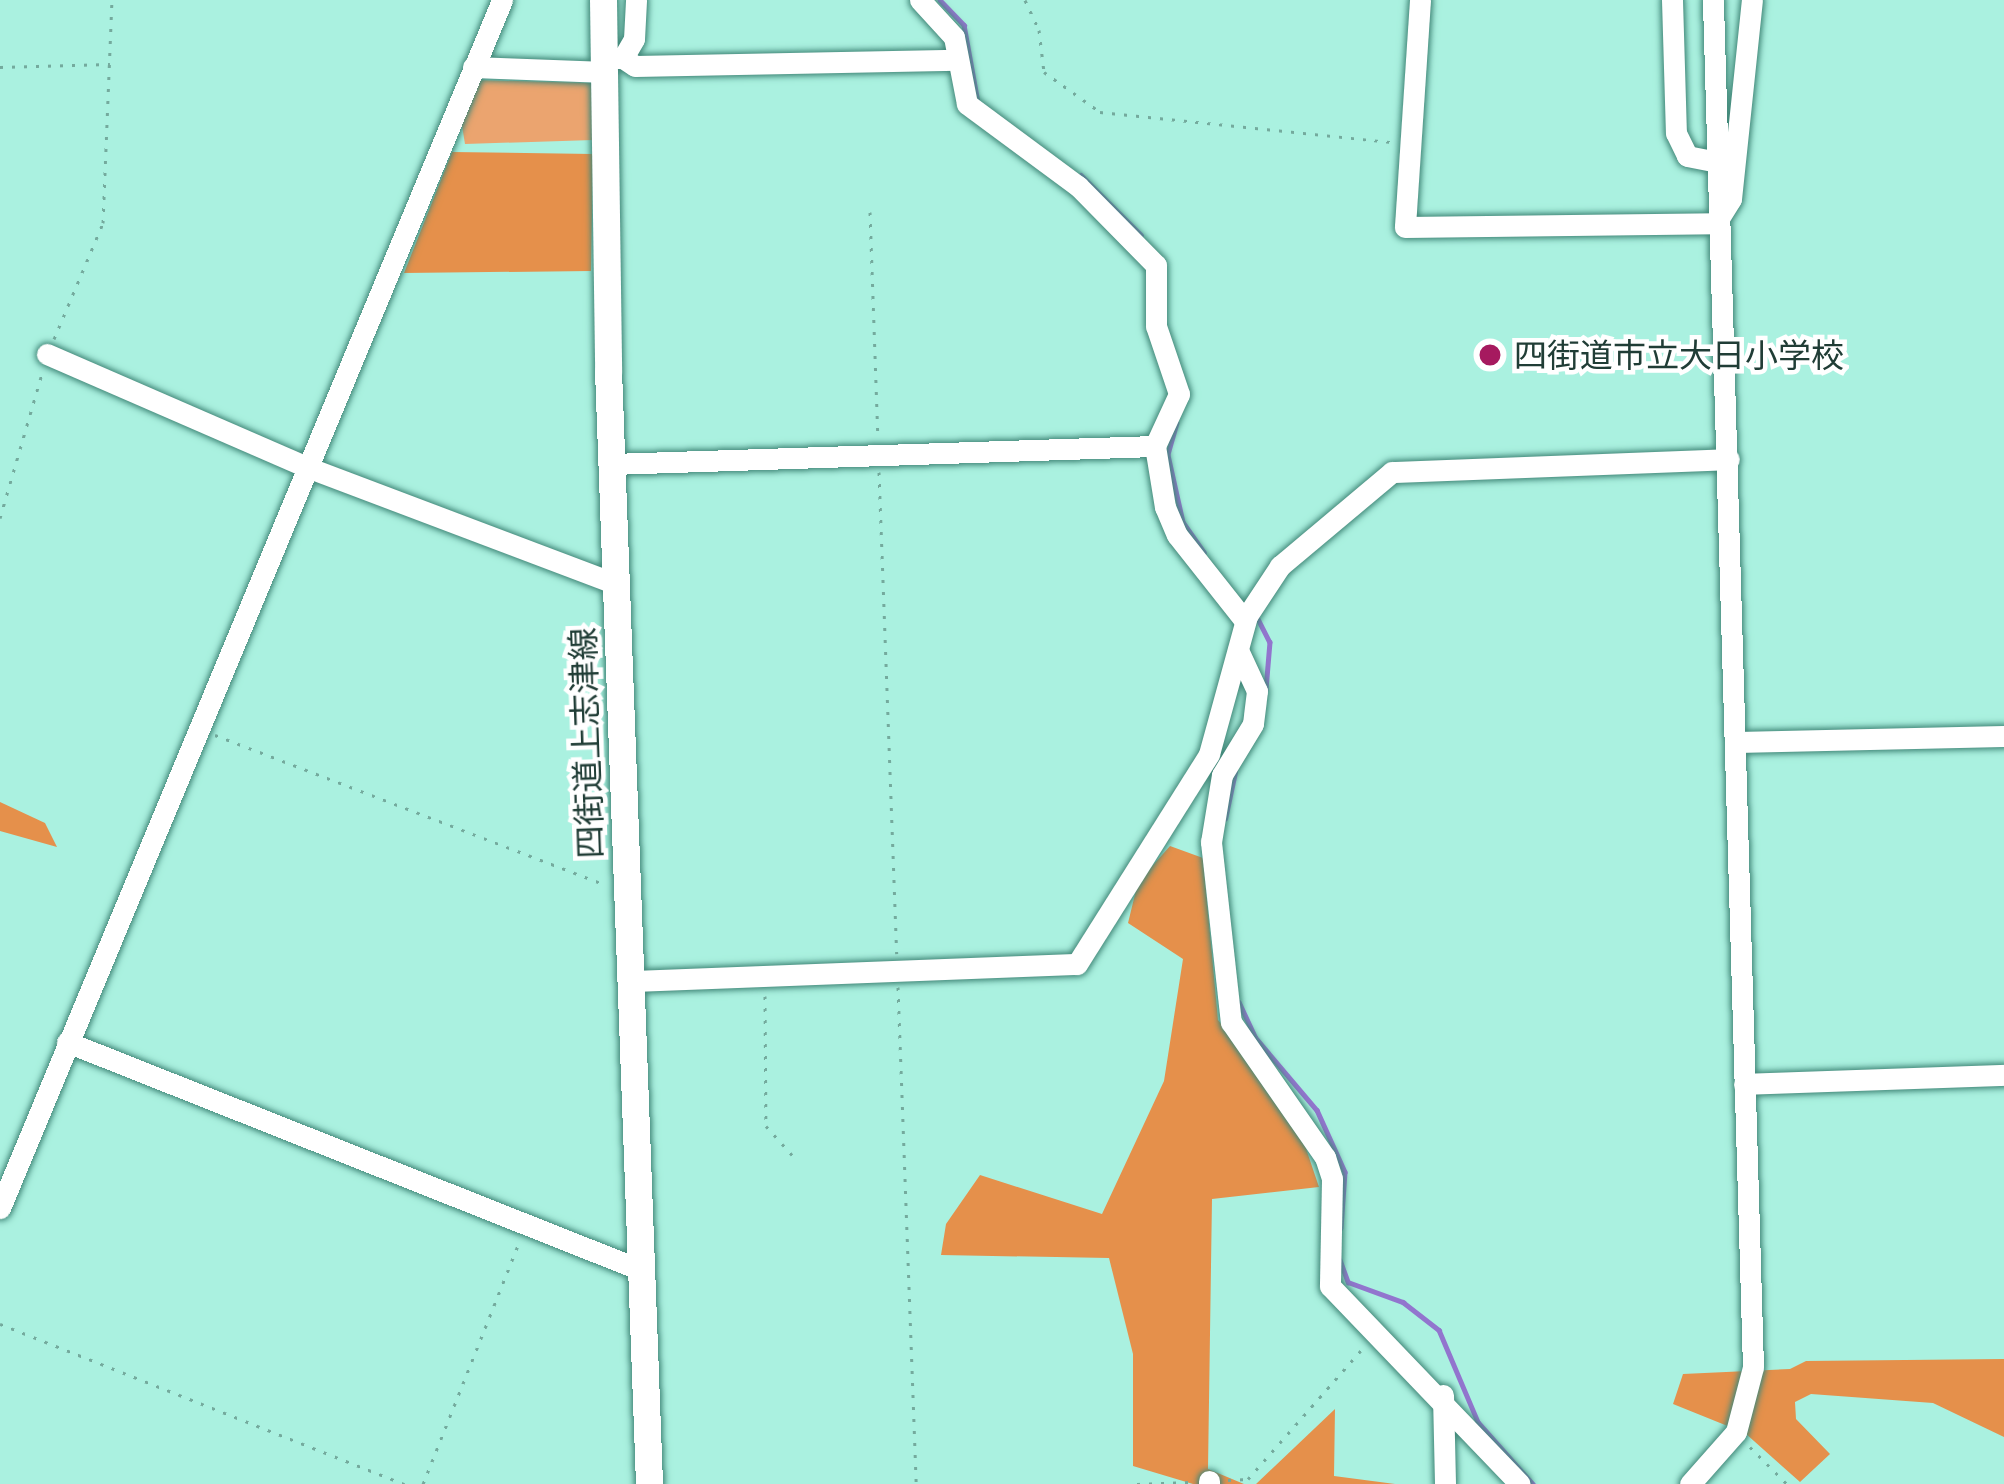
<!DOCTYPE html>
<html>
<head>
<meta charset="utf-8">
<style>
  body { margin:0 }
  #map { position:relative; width:2004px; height:1484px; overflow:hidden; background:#aaf1e0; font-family:Ubuntu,"Noto Sans JP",sans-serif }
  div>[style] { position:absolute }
  .green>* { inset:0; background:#eba46f }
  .forest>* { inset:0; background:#e5904b }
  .stream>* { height:4.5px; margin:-2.25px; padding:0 2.25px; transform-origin:2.25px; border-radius:2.25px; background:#9275ce }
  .path>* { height:3px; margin-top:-1.5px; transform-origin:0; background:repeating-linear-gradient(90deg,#74aa9d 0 3px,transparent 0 12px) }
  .roads { filter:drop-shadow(0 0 3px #418778) drop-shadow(0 0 3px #418778) }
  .minor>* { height:21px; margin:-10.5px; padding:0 10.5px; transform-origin:10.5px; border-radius:10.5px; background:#fff }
  .major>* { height:27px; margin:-13.5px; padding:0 13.5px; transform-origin:13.5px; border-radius:13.5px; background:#fff }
  .dots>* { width:33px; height:33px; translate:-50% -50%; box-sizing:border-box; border:6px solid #fff; border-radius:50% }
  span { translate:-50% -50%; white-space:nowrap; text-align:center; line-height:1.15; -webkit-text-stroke:9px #fff; paint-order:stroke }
  .poi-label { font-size:33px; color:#203d36 }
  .left { translate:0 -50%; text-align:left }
  .street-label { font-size:33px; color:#203d36 }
</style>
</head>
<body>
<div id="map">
  <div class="green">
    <div style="clip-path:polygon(476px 80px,591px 83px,593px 140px,465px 144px,460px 114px)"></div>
  </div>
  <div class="forest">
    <div style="clip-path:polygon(452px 152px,593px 154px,591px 271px,404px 273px)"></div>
    <div style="clip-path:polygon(0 802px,45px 823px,57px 847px,0 831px)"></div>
    <div style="clip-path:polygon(1170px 846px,1203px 858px,1218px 1020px,1294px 1113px,1319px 1187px,1212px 1199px,1208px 1469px,1244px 1484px,1193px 1484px,1133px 1466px,1133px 1354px,1109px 1258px,941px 1255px,946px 1224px,980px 1175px,1102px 1214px,1164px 1081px,1183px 959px,1128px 923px,1138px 882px)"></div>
    <div style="clip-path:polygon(2004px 1359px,2004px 1437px,1933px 1403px,1811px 1394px,1795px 1402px,1796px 1419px,1830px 1454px,1800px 1482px,1745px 1433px,1673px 1404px,1683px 1374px,1790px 1369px,1806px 1361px)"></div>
    <div style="clip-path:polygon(1335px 1409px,1334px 1476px,1395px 1484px,1256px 1484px)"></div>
  </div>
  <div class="stream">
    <div style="left:940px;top:0;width:35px;rotate:46deg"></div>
    <div style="left:964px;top:25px;width:79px;rotate:79.8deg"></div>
    <div style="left:1081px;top:175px;width:85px;rotate:45deg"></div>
    <div style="left:1177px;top:423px;width:33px;rotate:106deg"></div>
    <div style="left:1168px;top:455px;width:69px;rotate:77.4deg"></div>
    <div style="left:1183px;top:522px;width:37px;rotate:55deg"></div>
    <div style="left:1256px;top:615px;width:30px;rotate:63deg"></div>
    <div style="left:1270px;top:642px;width:48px;rotate:94.8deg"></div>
    <div style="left:1225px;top:819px;width:48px;rotate:-78deg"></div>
    <div style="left:1239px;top:1002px;width:38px;rotate:65deg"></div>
    <div style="left:1255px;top:1037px;width:96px;rotate:49.7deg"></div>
    <div style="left:1317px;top:1110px;width:68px;rotate:65.7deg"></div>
    <div style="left:1345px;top:1172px;width:56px;rotate:94.1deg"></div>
    <div style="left:1339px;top:1257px;width:27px;rotate:70deg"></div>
    <div style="left:1348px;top:1282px;width:59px;rotate:20deg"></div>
    <div style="left:1403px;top:1302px;width:46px;rotate:37.9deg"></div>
    <div style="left:1439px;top:1330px;width:100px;rotate:67deg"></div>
    <div style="left:1478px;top:1422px;width:83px;rotate:48.4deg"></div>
  </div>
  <div class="path">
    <div style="left:1025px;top:0;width:33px;rotate:65deg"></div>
    <div style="left:1039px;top:30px;width:42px;rotate:83.2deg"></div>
    <div style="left:1044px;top:72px;width:69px;rotate:35.5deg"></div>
    <div style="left:1100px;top:112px;width:293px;rotate:5.9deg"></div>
    <div style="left:0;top:67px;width:110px;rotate:-1.6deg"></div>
    <div style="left:870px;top:212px;width:226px;rotate:88deg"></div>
    <div style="left:54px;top:339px;width:126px;rotate:-67.1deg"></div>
    <div style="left:103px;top:223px;width:223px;rotate:-87.7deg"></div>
    <div style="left:879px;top:472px;width:482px;rotate:87.9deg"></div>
    <div style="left:0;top:518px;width:154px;rotate:-73.8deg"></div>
    <div style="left:215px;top:735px;width:417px;rotate:21deg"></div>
    <div style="left:898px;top:987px;width:497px;rotate:87.9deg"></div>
    <div style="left:765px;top:996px;width:130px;rotate:89.6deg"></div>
    <div style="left:766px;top:1126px;width:39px;rotate:48deg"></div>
    <div style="left:0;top:1324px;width:435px;rotate:21.6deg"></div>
    <div style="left:1750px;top:1447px;width:52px;rotate:45deg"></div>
    <div style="left:1228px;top:1480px;width:20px;rotate:-3deg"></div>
    <div style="left:1248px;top:1479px;width:174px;rotate:-48.7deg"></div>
    <div style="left:423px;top:1484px;width:263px;rotate:-68.3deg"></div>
    <div style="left:1137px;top:1484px;width:52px;rotate:-2.2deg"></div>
  </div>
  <div class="roads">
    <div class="minor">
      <div style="left:920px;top:0;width:50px;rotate:47.4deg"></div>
      <div style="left:954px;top:37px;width:68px;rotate:79deg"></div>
      <div style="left:967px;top:104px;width:138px;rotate:36.5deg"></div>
      <div style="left:1078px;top:186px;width:111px;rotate:45.4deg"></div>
      <div style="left:1156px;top:265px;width:61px;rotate:90deg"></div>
      <div style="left:1156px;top:326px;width:72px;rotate:71.3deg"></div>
      <div style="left:1179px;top:394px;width:57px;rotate:114.8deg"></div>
      <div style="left:1155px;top:446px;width:62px;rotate:80.7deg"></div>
      <div style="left:1165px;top:507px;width:30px;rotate:67deg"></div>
      <div style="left:1177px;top:535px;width:110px;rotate:51.7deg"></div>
      <div style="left:1420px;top:0;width:227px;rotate:93.8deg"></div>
      <div style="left:1405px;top:227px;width:311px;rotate:-0.7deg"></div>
      <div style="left:1716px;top:223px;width:28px;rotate:-58deg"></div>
      <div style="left:1731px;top:199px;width:200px;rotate:-84deg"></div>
      <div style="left:1672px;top:0;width:133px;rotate:88.3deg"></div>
      <div style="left:1676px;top:133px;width:25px;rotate:64deg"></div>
      <div style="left:1687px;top:156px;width:26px;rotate:11deg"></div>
      <div style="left:613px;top:58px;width:10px"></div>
      <div style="left:623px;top:58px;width:22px;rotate:-60deg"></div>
      <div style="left:634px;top:39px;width:39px;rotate:-87deg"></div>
      <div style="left:623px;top:58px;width:14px;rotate:34deg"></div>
      <div style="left:635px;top:66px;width:322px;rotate:-1.1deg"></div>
      <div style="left:473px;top:67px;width:133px;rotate:2.2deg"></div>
      <div style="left:47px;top:354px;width:280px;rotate:23.5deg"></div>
      <div style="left:304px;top:466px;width:334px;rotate:20.7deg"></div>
      <div style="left:612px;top:464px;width:543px;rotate:-1.9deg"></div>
      <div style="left:1238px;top:650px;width:45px;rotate:65.1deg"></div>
      <div style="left:1257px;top:691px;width:33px;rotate:97deg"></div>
      <div style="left:1253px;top:724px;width:60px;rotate:121.3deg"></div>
      <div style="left:1222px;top:775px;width:68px;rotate:99.3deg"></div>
      <div style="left:1211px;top:842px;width:181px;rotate:83.7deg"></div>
      <div style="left:1231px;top:1022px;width:165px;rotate:55.2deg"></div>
      <div style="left:1325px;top:1157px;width:23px;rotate:72deg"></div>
      <div style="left:1332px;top:1179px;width:107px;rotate:91.1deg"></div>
      <div style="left:1330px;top:1286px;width:274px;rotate:46.2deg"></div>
      <div style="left:1736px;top:742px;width:268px;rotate:-1.3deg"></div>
      <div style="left:631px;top:981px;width:446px;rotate:-2.2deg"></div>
      <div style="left:1077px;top:964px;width:248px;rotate:-57.8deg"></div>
      <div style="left:1209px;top:754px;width:143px;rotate:-74.6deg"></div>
      <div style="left:1247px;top:616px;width:60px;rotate:-56.6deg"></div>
      <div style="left:1280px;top:566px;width:146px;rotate:-40deg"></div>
      <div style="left:1392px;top:472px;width:337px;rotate:-2.2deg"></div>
      <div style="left:67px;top:1042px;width:618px;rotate:21.66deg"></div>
      <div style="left:1744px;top:1084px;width:260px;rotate:-2deg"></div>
      <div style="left:0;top:1208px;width:1308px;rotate:-67.43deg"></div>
      <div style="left:1443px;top:1395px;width:89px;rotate:88.7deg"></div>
      <div style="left:1209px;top:1481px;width:3px;rotate:90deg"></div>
      <div style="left:1690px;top:1484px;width:69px;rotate:-48.5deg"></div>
      <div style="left:1736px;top:1432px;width:67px;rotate:-75.3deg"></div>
      <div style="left:1753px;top:1367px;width:1368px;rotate:-91.68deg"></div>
    </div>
    <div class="major">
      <div style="left:603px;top:0;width:370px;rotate:89.2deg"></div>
      <div style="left:608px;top:370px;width:1115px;rotate:87.89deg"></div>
    </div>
  </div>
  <div class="dots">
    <div style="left:1490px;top:355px;background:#a61a5f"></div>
  </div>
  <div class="poi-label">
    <span class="left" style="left:1514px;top:355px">四街道市立大日小学校</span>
  </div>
  <div class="street-label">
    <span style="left:586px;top:743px;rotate:-92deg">四街道上志津線</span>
  </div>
</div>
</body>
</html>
